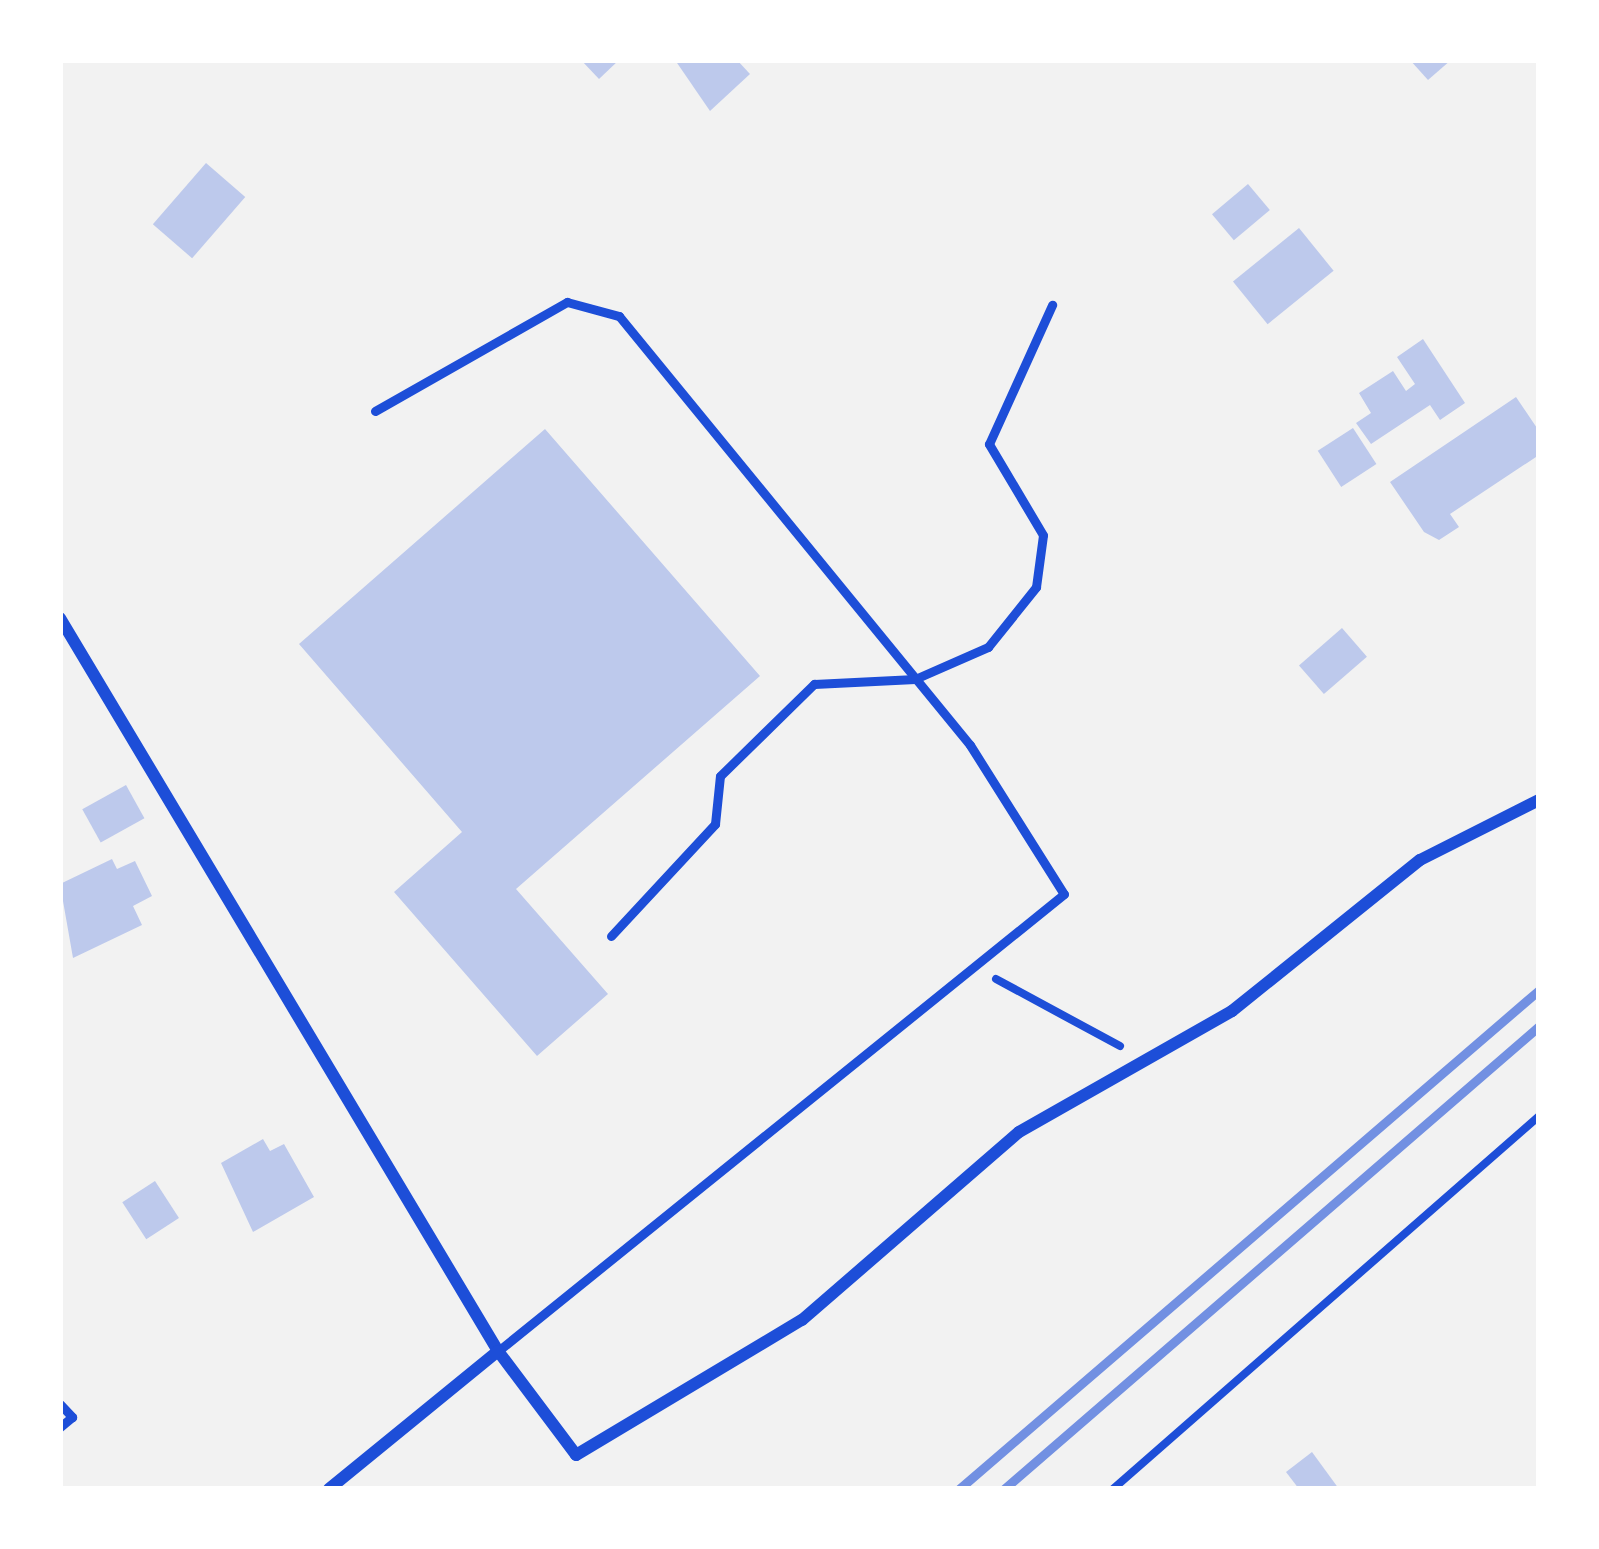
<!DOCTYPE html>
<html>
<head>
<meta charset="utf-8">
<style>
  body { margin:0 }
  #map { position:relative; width:1599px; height:1549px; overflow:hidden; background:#f2f2f2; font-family:"Noto Serif",serif }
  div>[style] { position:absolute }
  .building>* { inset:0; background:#bdc9ec; transform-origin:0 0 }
  .path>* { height:8px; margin:-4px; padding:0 4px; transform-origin:4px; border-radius:4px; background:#1d4ed8 }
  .service>* { height:9px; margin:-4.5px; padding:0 4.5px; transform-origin:4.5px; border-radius:4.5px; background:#1d4ed8 }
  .minor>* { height:12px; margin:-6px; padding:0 6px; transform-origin:6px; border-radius:6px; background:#1d4ed8 }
  .rail>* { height:9px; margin:-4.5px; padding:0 4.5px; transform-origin:4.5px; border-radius:4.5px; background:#7290e2 }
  span { translate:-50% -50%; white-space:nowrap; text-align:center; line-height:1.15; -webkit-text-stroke:12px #fff; paint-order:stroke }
  .frame { position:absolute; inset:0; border:63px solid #fff; pointer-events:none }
</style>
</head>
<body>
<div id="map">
  <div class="building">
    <div style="clip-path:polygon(581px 60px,619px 60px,599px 79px)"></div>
    <div style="clip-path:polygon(675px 60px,737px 60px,750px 74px,710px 111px)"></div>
    <div style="clip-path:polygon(1410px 60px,1451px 60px,1428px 80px)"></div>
    <div style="left:206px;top:163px;width:52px;height:81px;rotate:41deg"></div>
    <div style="left:1248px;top:184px;width:34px;height:47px;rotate:50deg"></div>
    <div style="left:1299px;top:228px;width:55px;height:85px;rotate:51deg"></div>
    <div style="clip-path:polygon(1423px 339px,1465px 403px,1440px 420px,1430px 405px,1371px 444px,1356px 423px,1371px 413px,1359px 393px,1393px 371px,1406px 391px,1415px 384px,1397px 357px)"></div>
    <div style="clip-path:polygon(1516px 397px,1539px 431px,1539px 455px,1450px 514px,1459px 527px,1439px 540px,1424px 532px,1390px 482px)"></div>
    <div style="left:1353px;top:428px;width:43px;height:42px;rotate:57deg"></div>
    <div style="clip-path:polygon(545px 429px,760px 676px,516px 889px,608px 994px,537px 1056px,394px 892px,462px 832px,299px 644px)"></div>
    <div style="left:1342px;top:628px;width:38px;height:57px;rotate:49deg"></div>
    <div style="left:126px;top:785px;width:38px;height:50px;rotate:61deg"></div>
    <div style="clip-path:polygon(112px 859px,117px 869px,135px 861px,152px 896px,133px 906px,142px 925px,73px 958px,60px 884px)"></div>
    <div style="clip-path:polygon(263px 1139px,270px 1151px,284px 1144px,314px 1197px,253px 1232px,221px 1163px)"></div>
    <div style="left:155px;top:1181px;width:44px;height:39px;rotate:57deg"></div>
    <div style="clip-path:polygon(1312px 1452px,1339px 1489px,1299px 1489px,1286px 1472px)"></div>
  </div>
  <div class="path">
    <div style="left:996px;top:979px;width:141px;rotate:28.4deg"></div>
    <div style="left:1113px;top:1489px;width:566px;rotate:-41.2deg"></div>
  </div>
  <div class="service">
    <div style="left:375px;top:411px;width:221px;rotate:-29.6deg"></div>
    <div style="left:567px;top:302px;width:54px;rotate:15.1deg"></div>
    <div style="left:619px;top:316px;width:554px;rotate:50.71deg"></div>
    <div style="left:970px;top:745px;width:176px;rotate:57.8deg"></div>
    <div style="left:1064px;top:894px;width:727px;rotate:141.08deg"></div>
    <div style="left:611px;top:936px;width:153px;rotate:-47.1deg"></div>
    <div style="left:715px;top:824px;width:48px;rotate:-84.1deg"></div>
    <div style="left:720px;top:776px;width:132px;rotate:-44.4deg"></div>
    <div style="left:814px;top:684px;width:101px;rotate:-2.8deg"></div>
    <div style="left:915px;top:679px;width:80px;rotate:-23.7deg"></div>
    <div style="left:988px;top:647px;width:77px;rotate:-51.3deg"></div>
    <div style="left:1036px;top:587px;width:52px;rotate:-82.3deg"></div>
    <div style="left:1043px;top:535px;width:106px;rotate:-120.7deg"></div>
    <div style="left:989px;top:444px;width:153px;rotate:-65.6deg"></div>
    <div style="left:60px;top:1404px;width:18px;rotate:47deg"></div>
    <div style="left:72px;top:1417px;width:16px;rotate:140deg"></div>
  </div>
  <div class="minor">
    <div style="left:60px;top:618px;width:854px;rotate:59.14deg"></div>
    <div style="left:498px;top:1351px;width:130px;rotate:53.1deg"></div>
    <div style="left:576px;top:1455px;width:263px;rotate:-30.9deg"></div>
    <div style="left:802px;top:1320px;width:287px;rotate:-40.9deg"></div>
    <div style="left:1019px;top:1132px;width:245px;rotate:-29.6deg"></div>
    <div style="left:1232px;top:1011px;width:241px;rotate:-38.8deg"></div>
    <div style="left:1420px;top:860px;width:133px;rotate:-26.8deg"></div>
    <div style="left:329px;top:1489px;width:218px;rotate:-39.2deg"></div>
  </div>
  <div class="rail">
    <div style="left:959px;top:1489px;width:765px;rotate:-40.71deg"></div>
    <div style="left:1004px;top:1489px;width:708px;rotate:-40.87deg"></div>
  </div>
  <div class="frame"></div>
</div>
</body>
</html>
